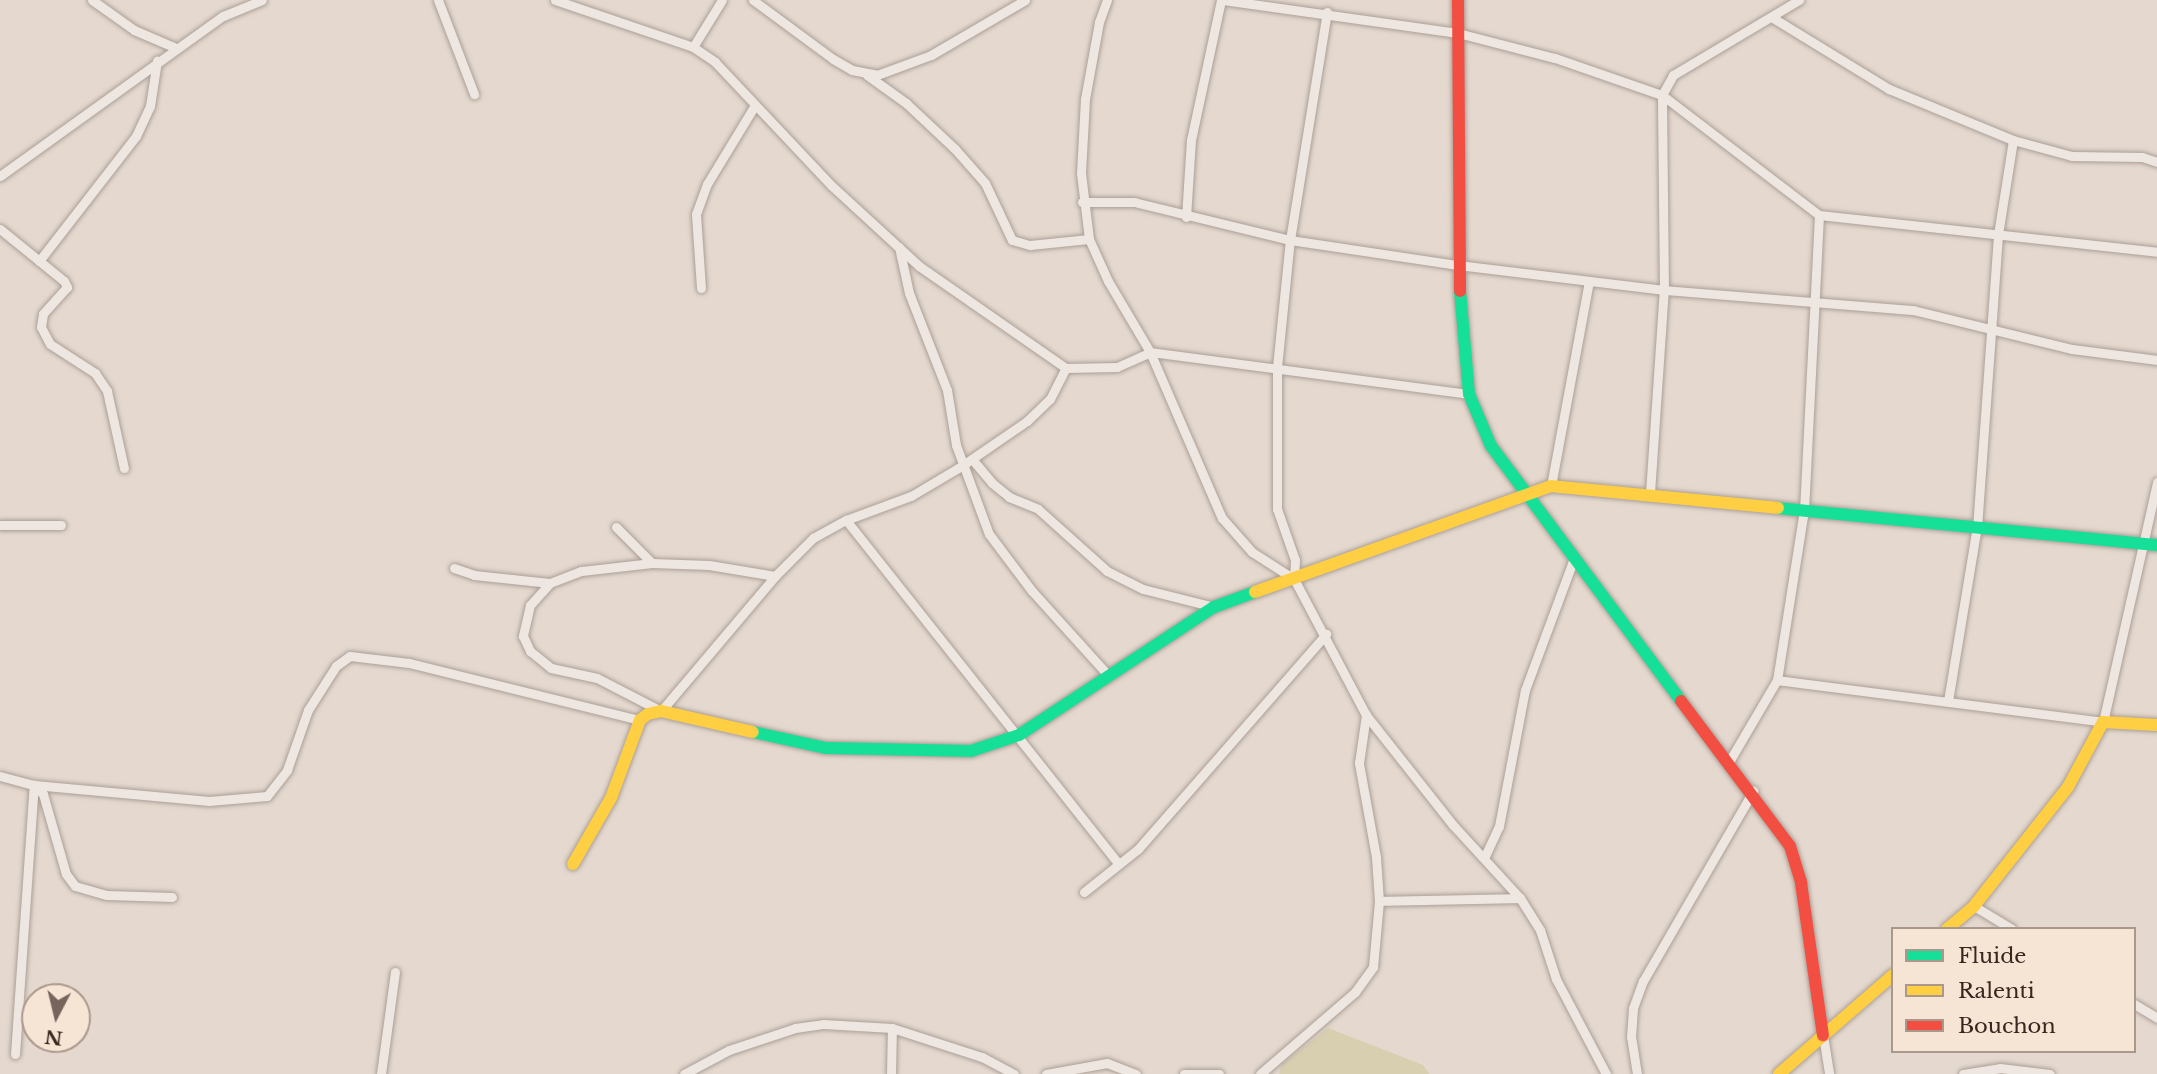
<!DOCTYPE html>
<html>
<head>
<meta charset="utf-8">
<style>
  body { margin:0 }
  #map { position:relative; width:2157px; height:1074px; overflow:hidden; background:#e5d9cf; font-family:"Libre Baskerville",serif }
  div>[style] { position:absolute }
  .green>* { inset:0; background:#d8cfb1 }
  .roads { filter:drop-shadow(0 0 2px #ab9f97) drop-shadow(0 0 2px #ab9f97) }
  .street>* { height:9px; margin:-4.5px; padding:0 4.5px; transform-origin:4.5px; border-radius:4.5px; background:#eee6e0 }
  .fast>* { height:12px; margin:-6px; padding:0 6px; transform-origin:6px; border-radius:6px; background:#16e098 }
  .slow>* { height:12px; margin:-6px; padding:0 6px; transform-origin:6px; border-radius:6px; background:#ffcf43 }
  .jam>* { height:12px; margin:-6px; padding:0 6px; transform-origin:6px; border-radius:6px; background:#f24e42 }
  span { translate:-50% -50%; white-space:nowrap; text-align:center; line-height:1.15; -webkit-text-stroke:5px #f6e4d5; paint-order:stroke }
  .legend { position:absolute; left:1891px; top:927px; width:245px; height:126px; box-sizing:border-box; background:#f6e4d5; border:2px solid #ab988c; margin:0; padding:9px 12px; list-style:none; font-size:21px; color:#3a251f }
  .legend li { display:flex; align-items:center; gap:14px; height:35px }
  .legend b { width:35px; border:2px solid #ab988c }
  .north { position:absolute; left:21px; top:983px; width:70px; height:70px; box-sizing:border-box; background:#f6e4d5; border:2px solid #ab988c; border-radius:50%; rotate:187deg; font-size:19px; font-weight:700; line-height:28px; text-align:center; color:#3a251f }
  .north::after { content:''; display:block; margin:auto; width:24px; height:32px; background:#76645d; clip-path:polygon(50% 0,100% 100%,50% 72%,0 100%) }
</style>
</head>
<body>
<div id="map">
  <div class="green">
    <div style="clip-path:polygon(1328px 1028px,1423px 1065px,1429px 1074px,1279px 1074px,1282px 1064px)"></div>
  </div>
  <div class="roads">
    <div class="street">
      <div style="left:92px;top:0;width:52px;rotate:35.5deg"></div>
      <div style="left:134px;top:30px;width:46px;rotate:23.2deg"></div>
      <div style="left:438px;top:0;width:101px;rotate:69deg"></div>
      <div style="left:555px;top:0;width:146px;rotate:18.8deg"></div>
      <div style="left:693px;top:47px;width:27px;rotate:34deg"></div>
      <div style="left:715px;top:62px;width:170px;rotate:46.7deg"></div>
      <div style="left:832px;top:186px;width:118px;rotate:42.6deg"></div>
      <div style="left:919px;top:266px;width:179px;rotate:34.8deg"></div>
      <div style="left:1066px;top:368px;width:51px;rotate:-1.1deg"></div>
      <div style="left:1117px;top:367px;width:36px;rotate:-24deg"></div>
      <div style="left:1150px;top:352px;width:322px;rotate:7.5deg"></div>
      <div style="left:753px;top:0;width:99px;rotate:36.4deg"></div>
      <div style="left:833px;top:59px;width:22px;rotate:30deg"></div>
      <div style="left:852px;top:70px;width:25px;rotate:11deg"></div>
      <div style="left:877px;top:75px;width:58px;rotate:-20.3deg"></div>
      <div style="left:931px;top:55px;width:109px;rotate:-30.3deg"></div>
      <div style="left:1107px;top:0;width:23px;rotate:110deg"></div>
      <div style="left:1099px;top:22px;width:78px;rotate:100.3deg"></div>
      <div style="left:1085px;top:99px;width:74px;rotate:93.1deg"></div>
      <div style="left:1081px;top:173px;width:66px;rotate:83.1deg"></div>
      <div style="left:1089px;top:239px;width:46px;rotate:65.7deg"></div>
      <div style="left:1108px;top:281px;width:82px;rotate:59.4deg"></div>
      <div style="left:1150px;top:352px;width:181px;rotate:66.6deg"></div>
      <div style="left:1222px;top:518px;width:45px;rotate:48.6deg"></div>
      <div style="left:1252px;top:552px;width:50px;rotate:32.7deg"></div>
      <div style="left:1294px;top:579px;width:154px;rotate:62.1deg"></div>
      <div style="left:1366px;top:715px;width:140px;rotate:51.7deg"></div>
      <div style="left:1453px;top:825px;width:99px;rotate:47.5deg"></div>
      <div style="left:1520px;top:898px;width:38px;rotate:58deg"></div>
      <div style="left:1540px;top:930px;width:52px;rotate:71.9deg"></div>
      <div style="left:1556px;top:979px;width:107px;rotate:62.2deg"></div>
      <div style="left:1223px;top:0;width:237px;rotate:8deg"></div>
      <div style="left:1458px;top:33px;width:100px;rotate:14.5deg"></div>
      <div style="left:1555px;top:58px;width:113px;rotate:19.1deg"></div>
      <div style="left:1662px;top:95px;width:198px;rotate:37.4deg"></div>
      <div style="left:1819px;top:215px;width:295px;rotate:92.9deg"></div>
      <div style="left:1804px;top:510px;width:172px;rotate:99deg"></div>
      <div style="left:1773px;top:18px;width:136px;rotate:31.5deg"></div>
      <div style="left:1889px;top:89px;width:134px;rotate:22.4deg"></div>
      <div style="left:2013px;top:140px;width:96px;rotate:99deg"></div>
      <div style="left:1998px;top:235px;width:292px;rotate:94.1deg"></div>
      <div style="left:1977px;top:526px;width:178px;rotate:99.4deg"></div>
      <div style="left:693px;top:47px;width:55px;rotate:-58.3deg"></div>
      <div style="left:867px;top:75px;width:48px;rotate:35.7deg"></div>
      <div style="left:906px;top:103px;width:67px;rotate:43.2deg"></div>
      <div style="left:955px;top:149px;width:45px;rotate:48.6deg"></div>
      <div style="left:985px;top:183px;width:63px;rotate:64.7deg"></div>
      <div style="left:1012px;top:240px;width:19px;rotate:16deg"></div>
      <div style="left:1030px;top:245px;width:59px;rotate:-5.8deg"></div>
      <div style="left:2013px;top:140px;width:61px;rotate:15.2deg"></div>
      <div style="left:2072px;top:156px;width:70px;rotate:0.8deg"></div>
      <div style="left:2142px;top:157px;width:16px;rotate:18deg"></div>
      <div style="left:0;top:176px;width:274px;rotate:-35.7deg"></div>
      <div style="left:223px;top:16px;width:42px;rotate:-22.3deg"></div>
      <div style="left:1082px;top:202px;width:52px"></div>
      <div style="left:1134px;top:202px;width:161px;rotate:13.7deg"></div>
      <div style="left:1290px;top:240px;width:170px;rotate:8.5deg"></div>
      <div style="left:1458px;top:265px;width:208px;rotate:6.9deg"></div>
      <div style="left:1664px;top:290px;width:250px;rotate:4.6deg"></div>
      <div style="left:1913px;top:310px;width:164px;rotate:13.8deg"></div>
      <div style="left:2072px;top:349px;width:86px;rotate:7.4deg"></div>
      <div style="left:1819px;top:215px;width:340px;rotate:6.2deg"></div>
      <div style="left:1186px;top:217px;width:77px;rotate:-86.3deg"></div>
      <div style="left:1191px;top:140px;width:143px;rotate:-77.9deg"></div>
      <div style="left:0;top:229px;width:82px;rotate:39.1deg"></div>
      <div style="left:64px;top:281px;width:7px;rotate:63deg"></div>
      <div style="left:67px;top:287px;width:36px;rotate:132deg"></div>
      <div style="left:43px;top:314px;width:13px;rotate:99deg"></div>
      <div style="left:41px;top:327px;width:19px;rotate:62deg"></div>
      <div style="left:50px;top:344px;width:54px;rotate:32.8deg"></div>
      <div style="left:95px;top:373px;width:22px;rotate:56deg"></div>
      <div style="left:107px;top:391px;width:79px;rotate:77.6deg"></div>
      <div style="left:899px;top:247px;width:47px;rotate:77.7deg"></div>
      <div style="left:909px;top:293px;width:104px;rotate:68.6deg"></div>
      <div style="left:947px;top:390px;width:56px;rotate:80.7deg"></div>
      <div style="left:956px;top:445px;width:95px;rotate:69.7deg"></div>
      <div style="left:989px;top:534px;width:71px;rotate:53deg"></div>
      <div style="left:1032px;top:591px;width:113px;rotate:47.9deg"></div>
      <div style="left:39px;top:261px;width:158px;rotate:-52.2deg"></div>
      <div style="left:136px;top:136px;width:33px;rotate:-65deg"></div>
      <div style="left:150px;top:106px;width:46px;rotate:-81.2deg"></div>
      <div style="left:701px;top:288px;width:74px;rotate:-93.9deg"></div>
      <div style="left:696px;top:214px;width:32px;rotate:-70deg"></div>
      <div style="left:707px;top:184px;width:92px;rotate:-58.7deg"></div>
      <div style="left:972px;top:459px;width:31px;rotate:50deg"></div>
      <div style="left:992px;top:483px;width:22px;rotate:39deg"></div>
      <div style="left:1009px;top:497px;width:31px;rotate:22deg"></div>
      <div style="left:1038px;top:509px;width:93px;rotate:41.9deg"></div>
      <div style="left:1107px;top:571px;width:40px;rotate:26.6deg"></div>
      <div style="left:1143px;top:589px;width:73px;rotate:14.2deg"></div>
      <div style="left:1551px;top:486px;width:208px;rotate:-79.5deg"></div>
      <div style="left:1650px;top:493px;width:203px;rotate:-86.1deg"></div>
      <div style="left:1664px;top:290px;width:195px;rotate:-90.6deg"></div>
      <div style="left:1662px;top:95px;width:23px;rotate:-61deg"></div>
      <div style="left:1673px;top:75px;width:147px;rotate:-30.8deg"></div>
      <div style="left:846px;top:520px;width:439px;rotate:51.6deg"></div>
      <div style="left:0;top:525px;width:61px"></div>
      <div style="left:616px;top:527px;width:51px;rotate:45deg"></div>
      <div style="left:652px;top:563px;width:57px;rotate:2deg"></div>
      <div style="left:709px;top:565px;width:67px;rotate:9.5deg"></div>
      <div style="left:652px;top:563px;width:71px;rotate:173.6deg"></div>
      <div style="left:581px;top:571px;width:33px;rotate:159deg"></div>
      <div style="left:550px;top:583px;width:30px;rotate:132deg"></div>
      <div style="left:530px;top:605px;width:32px;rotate:103deg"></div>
      <div style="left:523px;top:636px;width:17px;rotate:65deg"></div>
      <div style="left:530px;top:651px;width:27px;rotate:39deg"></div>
      <div style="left:551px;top:668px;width:47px;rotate:12.3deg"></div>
      <div style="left:597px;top:678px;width:72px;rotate:27.3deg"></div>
      <div style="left:661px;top:711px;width:177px;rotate:-49.8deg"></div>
      <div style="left:775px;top:576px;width:54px;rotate:-45deg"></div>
      <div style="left:813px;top:538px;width:38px;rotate:-29deg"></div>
      <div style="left:846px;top:520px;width:69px;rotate:-20.3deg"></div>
      <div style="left:911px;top:496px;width:57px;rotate:-30.6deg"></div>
      <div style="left:960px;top:467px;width:81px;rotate:-34.5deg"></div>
      <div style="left:1027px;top:421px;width:32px;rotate:-44deg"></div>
      <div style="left:1050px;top:399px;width:35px;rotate:-63deg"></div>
      <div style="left:454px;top:568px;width:21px;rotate:19deg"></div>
      <div style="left:474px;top:575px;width:76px;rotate:6deg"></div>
      <div style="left:1294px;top:579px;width:19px;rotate:-87deg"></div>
      <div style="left:1295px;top:560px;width:54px;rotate:-109.4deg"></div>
      <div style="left:1277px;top:509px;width:142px;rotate:-90deg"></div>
      <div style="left:1277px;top:367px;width:128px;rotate:-84.2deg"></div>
      <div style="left:1290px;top:240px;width:231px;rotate:-80.8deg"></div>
      <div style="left:1730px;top:760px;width:93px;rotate:-59.6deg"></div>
      <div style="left:1777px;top:680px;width:329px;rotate:7.3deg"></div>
      <div style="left:2103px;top:722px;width:246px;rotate:-77.3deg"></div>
      <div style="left:0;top:776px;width:35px;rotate:15deg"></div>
      <div style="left:34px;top:785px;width:13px;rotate:45deg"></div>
      <div style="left:43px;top:794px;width:83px;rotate:74deg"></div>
      <div style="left:66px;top:874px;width:15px;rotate:53deg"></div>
      <div style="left:75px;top:886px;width:33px;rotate:16deg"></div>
      <div style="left:107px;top:895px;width:65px;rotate:1.8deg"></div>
      <div style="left:1485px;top:856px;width:33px;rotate:-65deg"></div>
      <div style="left:1499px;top:826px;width:138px;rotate:-79.2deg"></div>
      <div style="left:1525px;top:690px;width:141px;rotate:-69.6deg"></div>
      <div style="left:1084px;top:892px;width:69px;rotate:-38.5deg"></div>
      <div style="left:1138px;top:849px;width:286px;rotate:-48.8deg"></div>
      <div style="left:1379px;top:901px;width:141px;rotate:-1.2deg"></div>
      <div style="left:1974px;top:906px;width:44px;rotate:31.2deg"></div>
      <div style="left:2134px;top:1004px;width:27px;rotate:31deg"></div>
      <div style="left:1823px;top:1035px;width:39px;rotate:81deg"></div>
      <div style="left:15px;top:1054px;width:270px;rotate:-86deg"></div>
      <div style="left:34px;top:785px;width:176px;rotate:5.2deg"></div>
      <div style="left:209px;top:801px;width:58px;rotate:-4.9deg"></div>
      <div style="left:267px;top:796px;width:33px;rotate:-52deg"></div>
      <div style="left:287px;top:770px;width:64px;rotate:-70.7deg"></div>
      <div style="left:308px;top:710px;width:52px;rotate:-57.5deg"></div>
      <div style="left:336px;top:666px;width:17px;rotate:-36deg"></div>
      <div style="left:350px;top:656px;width:59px;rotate:6.8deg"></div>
      <div style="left:409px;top:663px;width:238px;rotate:13.9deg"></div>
      <div style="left:381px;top:1074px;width:103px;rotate:-82.2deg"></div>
      <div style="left:684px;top:1074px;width:51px;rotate:-28.1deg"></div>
      <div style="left:729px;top:1050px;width:70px;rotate:-18.4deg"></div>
      <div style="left:795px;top:1028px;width:28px;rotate:-8deg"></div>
      <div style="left:823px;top:1024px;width:69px;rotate:3.3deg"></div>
      <div style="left:892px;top:1028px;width:95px;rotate:17.9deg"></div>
      <div style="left:982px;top:1057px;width:36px;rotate:28deg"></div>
      <div style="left:891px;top:1074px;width:46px;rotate:-88.8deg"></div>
      <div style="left:1046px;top:1074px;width:62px;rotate:-10.2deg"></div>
      <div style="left:1107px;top:1063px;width:31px;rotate:21deg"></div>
      <div style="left:1184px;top:1074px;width:35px"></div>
      <div style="left:1260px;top:1074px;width:125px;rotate:-40.8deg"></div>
      <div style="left:1355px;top:992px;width:31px;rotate:-54deg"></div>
      <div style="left:1373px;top:967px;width:66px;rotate:-84.8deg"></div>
      <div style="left:1379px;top:901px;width:44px;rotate:-93.9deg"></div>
      <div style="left:1376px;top:857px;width:96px;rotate:-100.3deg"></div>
      <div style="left:1359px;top:763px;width:49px;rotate:-81.7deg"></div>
      <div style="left:1637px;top:1074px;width:37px;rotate:-99deg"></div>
      <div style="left:1631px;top:1037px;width:29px;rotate:-86deg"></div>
      <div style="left:1633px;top:1008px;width:29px;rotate:-70deg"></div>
      <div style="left:1643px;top:981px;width:220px;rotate:-59.9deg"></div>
      <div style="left:1963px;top:1074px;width:37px;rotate:-9deg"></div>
      <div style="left:2000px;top:1068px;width:50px;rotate:6.8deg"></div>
    </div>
    <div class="fast">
      <div style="left:1460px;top:291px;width:103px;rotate:85deg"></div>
      <div style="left:1469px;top:394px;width:56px;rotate:67.1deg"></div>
      <div style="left:1491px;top:446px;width:318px;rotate:53.3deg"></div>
      <div style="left:1778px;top:508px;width:381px;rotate:5.6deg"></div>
      <div style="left:753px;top:732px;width:75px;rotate:12.4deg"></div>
      <div style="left:826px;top:748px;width:145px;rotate:1.2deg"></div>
      <div style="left:971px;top:751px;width:51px;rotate:-18.4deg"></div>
      <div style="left:1019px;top:735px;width:233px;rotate:-33.3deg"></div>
      <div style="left:1214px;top:607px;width:44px;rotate:-20.1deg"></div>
    </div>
    <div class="slow">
      <div style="left:1255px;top:592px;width:314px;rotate:-19.7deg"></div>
      <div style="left:1551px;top:486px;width:228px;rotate:5.5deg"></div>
      <div style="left:573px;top:864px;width:76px;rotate:-60.1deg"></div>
      <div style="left:611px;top:798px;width:83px;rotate:-69.6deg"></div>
      <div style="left:640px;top:720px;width:10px;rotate:-37deg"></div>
      <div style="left:648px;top:714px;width:13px;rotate:-13deg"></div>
      <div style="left:661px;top:711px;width:94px;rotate:12.9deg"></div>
      <div style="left:1947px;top:929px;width:35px;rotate:-40deg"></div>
      <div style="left:1974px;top:906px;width:152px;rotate:-51.7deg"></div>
      <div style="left:2068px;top:787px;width:74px;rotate:-61.7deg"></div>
      <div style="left:2103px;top:722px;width:54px;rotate:3.2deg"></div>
      <div style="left:1779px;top:1074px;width:151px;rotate:-41deg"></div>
    </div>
    <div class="jam">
      <div style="left:1458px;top:0;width:291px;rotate:89.6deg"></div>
      <div style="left:1681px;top:701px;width:181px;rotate:53.1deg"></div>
      <div style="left:1790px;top:846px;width:39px;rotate:73deg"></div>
      <div style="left:1801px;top:883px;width:154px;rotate:81.8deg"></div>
    </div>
  </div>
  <ul class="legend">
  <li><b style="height:9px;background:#16e098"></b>Fluide</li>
  <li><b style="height:9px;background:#ffcf43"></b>Ralenti</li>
  <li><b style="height:9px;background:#f24e42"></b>Bouchon</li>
  </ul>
  <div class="north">N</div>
</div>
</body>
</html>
